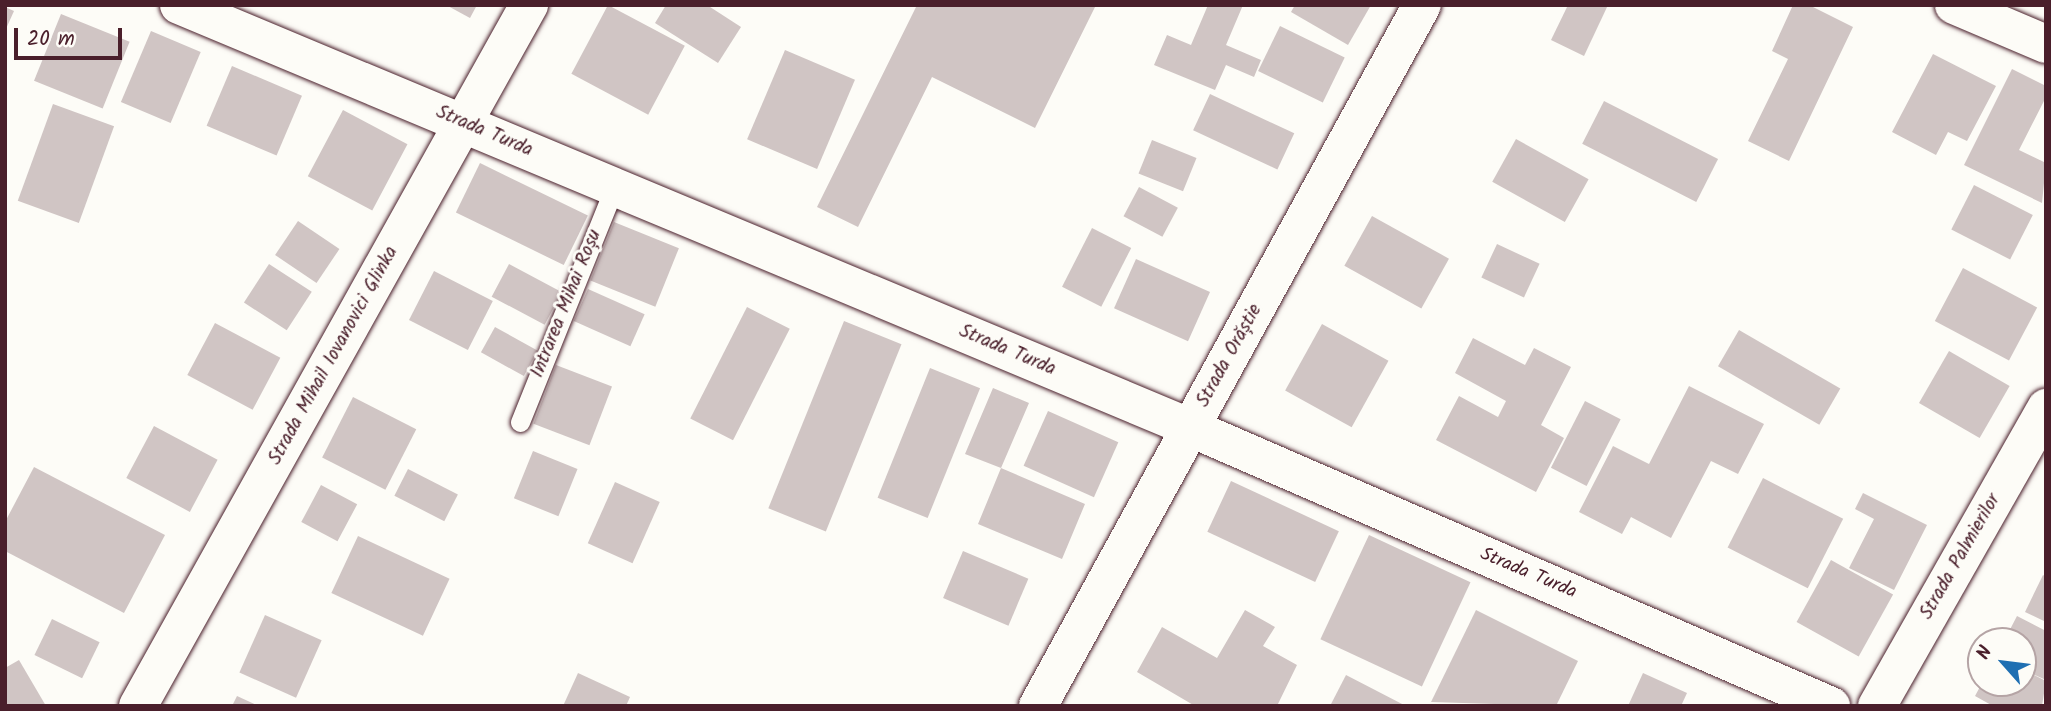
<!DOCTYPE html>
<html>
<head>
<meta charset="utf-8">
<style>
  body { margin:0 }
  #map { position:relative; width:2051px; height:711px; overflow:hidden; background:#fdfcf7; font-family:Kalam,sans-serif }
  div>[style] { position:absolute }
  .building>* { inset:0; background:#d0c5c4; transform-origin:0 0 }
  .roads { filter:drop-shadow(0 0 2px #4a1f2b) drop-shadow(0 0 2px #4a1f2b) }
  .service>* { height:19px; margin:-9.5px; padding:0 9.5px; transform-origin:9.5px; border-radius:9.5px; background:#fdfcf7 }
  .minor>* { height:38px; margin:-19px; padding:0 19px; transform-origin:19px; border-radius:19px; background:#fdfcf7 }
  span { translate:-50% -50%; white-space:nowrap; text-align:center; line-height:1.15; -webkit-text-stroke:6px #fdfcf7; paint-order:stroke }
  .street-label { font-size:19px; color:#4a1f2b }
  .frame { position:absolute; inset:0; border:7px solid #4a1f2b; pointer-events:none }
  .north { position:absolute; left:1967px; top:627px; width:70px; height:70px; box-sizing:border-box; background:#fdfcf7; border:2px solid #b5a4a5; border-radius:50%; rotate:298deg; font-size:19px; font-weight:700; line-height:28px; text-align:center; color:#4a1f2b }
  .north::after { content:''; display:block; margin:auto; width:24px; height:32px; background:#1f6fb2; clip-path:polygon(50% 0,100% 100%,50% 72%,0 100%) }
  .scale { position:absolute; left:14px; top:28px; width:108px; height:32px; box-sizing:border-box; border:4px solid #4a1f2b; border-top:0; padding-left:9px; font-size:21px; line-height:24px; white-space:nowrap; color:#4a1f2b; -webkit-text-stroke:5px #fdfcf7; paint-order:stroke }
</style>
</head>
<body>
<div id="map">
  <div class="building">
    <div style="clip-path:polygon(446px 5px,477px 5px,470px 18px)"></div>
    <div style="left:608px;top:5px;width:87px;height:78px;rotate:28deg"></div>
    <div style="clip-path:polygon(666px 5px,707px 5px,741px 27px,718px 63px,655px 23px)"></div>
    <div style="clip-path:polygon(917px 5px,1096px 5px,1035px 128px,932px 77px,858px 227px,817px 207px)"></div>
    <div style="clip-path:polygon(1208px 5px,1243px 5px,1226px 45px,1261px 60px,1254px 77px,1226px 65px,1215px 90px,1154px 65px,1167px 35px,1191px 45px)"></div>
    <div style="clip-path:polygon(1295px 5px,1371px 5px,1348px 45px,1291px 12px)"></div>
    <div style="clip-path:polygon(1568px 5px,1608px 5px,1584px 56px,1551px 40px)"></div>
    <div style="clip-path:polygon(1793px 5px,1809px 5px,1853px 27px,1789px 161px,1748px 141px,1788px 59px,1772px 51px)"></div>
    <div style="clip-path:polygon(5px 7px,14px 11px,5px 31px)"></div>
    <div style="left:61px;top:14px;width:74px;height:72px;rotate:22deg"></div>
    <div style="left:1280px;top:26px;width:72px;height:50px;rotate:26deg"></div>
    <div style="left:151px;top:31px;width:54px;height:77px;rotate:23deg"></div>
    <div style="left:785px;top:50px;width:76px;height:97px;rotate:23deg"></div>
    <div style="clip-path:polygon(1933px 54px,1996px 86px,1967px 141px,1948px 132px,1936px 155px,1892px 132px)"></div>
    <div style="left:232px;top:66px;width:76px;height:65px;rotate:23deg"></div>
    <div style="clip-path:polygon(2012px 69px,2046px 86px,2046px 97px,2019px 150px,2046px 163px,2042px 203px,1964px 165px)"></div>
    <div style="left:1210px;top:94px;width:93px;height:40px;rotate:25deg"></div>
    <div style="left:1604px;top:101px;width:128px;height:48px;rotate:27deg"></div>
    <div style="left:53px;top:104px;width:65px;height:103px;rotate:20deg"></div>
    <div style="left:343px;top:110px;width:73px;height:75px;rotate:28deg"></div>
    <div style="left:1516px;top:139px;width:83px;height:49px;rotate:29deg"></div>
    <div style="left:1152px;top:140px;width:48px;height:36px;rotate:22deg"></div>
    <div style="left:480px;top:163px;width:120px;height:55px;rotate:26deg"></div>
    <div style="left:1974px;top:185px;width:66px;height:50px;rotate:27deg"></div>
    <div style="left:1139px;top:187px;width:44px;height:33px;rotate:28deg"></div>
    <div style="left:1372px;top:216px;width:88px;height:57px;rotate:29deg"></div>
    <div style="left:298px;top:221px;width:50px;height:41px;rotate:34deg"></div>
    <div style="left:614px;top:222px;width:70px;height:63px;rotate:22deg"></div>
    <div style="left:1092px;top:228px;width:44px;height:66px;rotate:27deg"></div>
    <div style="left:1497px;top:244px;width:47px;height:37px;rotate:25deg"></div>
    <div style="left:1136px;top:259px;width:81px;height:54px;rotate:24deg"></div>
    <div style="left:269px;top:264px;width:51px;height:46px;rotate:33deg"></div>
    <div style="left:509px;top:264px;width:60px;height:37px;rotate:28deg"></div>
    <div style="left:1963px;top:268px;width:84px;height:60px;rotate:28deg"></div>
    <div style="left:434px;top:271px;width:66px;height:55px;rotate:27deg"></div>
    <div style="left:588px;top:289px;width:62px;height:35px;rotate:24deg"></div>
    <div style="left:747px;top:307px;width:48px;height:125px;rotate:27deg"></div>
    <div style="left:844px;top:321px;width:62px;height:202px;rotate:22deg"></div>
    <div style="left:215px;top:323px;width:74px;height:59px;rotate:28deg"></div>
    <div style="left:1322px;top:324px;width:76px;height:76px;rotate:29deg"></div>
    <div style="left:495px;top:327px;width:49px;height:29px;rotate:29deg"></div>
    <div style="left:1739px;top:330px;width:117px;height:42px;rotate:30deg"></div>
    <div style="clip-path:polygon(1473px 338px,1525px 365px,1534px 348px,1571px 367px,1541px 425px,1564px 438px,1536px 492px,1436px 440px,1459px 396px,1498px 417px,1506px 401px,1455px 373px)"></div>
    <div style="left:1949px;top:351px;width:70px;height:60px;rotate:30deg"></div>
    <div style="left:556px;top:365px;width:60px;height:63px;rotate:21deg"></div>
    <div style="left:930px;top:368px;width:54px;height:140px;rotate:22deg"></div>
    <div style="clip-path:polygon(1689px 386px,1764px 424px,1738px 474px,1711px 461px,1671px 538px,1631px 517px,1622px 534px,1579px 512px,1613px 446px,1649px 464px)"></div>
    <div style="clip-path:polygon(993px 388px,1029px 403px,1001px 468px,1085px 504px,1062px 559px,978px 524px,1001px 468px,965px 454px)"></div>
    <div style="left:353px;top:397px;width:71px;height:68px;rotate:27deg"></div>
    <div style="left:1585px;top:401px;width:40px;height:75px;rotate:27deg"></div>
    <div style="left:1048px;top:411px;width:77px;height:60px;rotate:24deg"></div>
    <div style="left:154px;top:426px;width:72px;height:59px;rotate:28deg"></div>
    <div style="left:533px;top:451px;width:48px;height:51px;rotate:22deg"></div>
    <div style="clip-path:polygon(34px 467px,165px 535px,124px 613px,5px 551px,5px 522px)"></div>
    <div style="left:408px;top:469px;width:56px;height:30px;rotate:27deg"></div>
    <div style="left:1763px;top:478px;width:90px;height:78px;rotate:27deg"></div>
    <div style="left:1231px;top:481px;width:119px;height:56px;rotate:25deg"></div>
    <div style="left:615px;top:482px;width:49px;height:67px;rotate:24deg"></div>
    <div style="left:321px;top:485px;width:41px;height:42px;rotate:28deg"></div>
    <div style="clip-path:polygon(1863px 493px,1927px 525px,1894px 590px,1849px 568px,1874px 519px,1855px 509px)"></div>
    <div style="left:1369px;top:535px;width:112px;height:115px;rotate:25deg"></div>
    <div style="left:358px;top:536px;width:101px;height:63px;rotate:25deg"></div>
    <div style="left:963px;top:551px;width:71px;height:51px;rotate:23deg"></div>
    <div style="left:1831px;top:560px;width:71px;height:71px;rotate:29deg"></div>
    <div style="clip-path:polygon(2043px 575px,2046px 577px,2046px 622px,2025px 612px)"></div>
    <div style="clip-path:polygon(1245px 610px,1275px 627px,1263px 646px,1297px 665px,1277px 706px,1195px 706px,1137px 672px,1162px 627px,1217px 658px)"></div>
    <div style="clip-path:polygon(1476px 610px,1578px 661px,1556px 706px,1431px 702px)"></div>
    <div style="left:265px;top:615px;width:62px;height:63px;rotate:24deg"></div>
    <div style="clip-path:polygon(2017px 616px,2046px 631px,2046px 680px,2028px 672px,2046px 681px,2042px 706px,1993px 706px,1975px 696px,1982px 683px,2023px 683px,2023px 641px,2004px 641px)"></div>
    <div style="left:52px;top:619px;width:53px;height:40px;rotate:26deg"></div>
    <div style="clip-path:polygon(19px 660px,46px 706px,5px 706px,5px 668px)"></div>
    <div style="clip-path:polygon(578px 673px,630px 697px,626px 706px,563px 706px)"></div>
    <div style="clip-path:polygon(1643px 673px,1687px 693px,1681px 706px,1628px 706px)"></div>
    <div style="clip-path:polygon(1346px 675px,1406px 706px,1330px 706px)"></div>
    <div style="clip-path:polygon(237px 696px,259px 706px,232px 706px)"></div>
  </div>
  <div class="roads">
    <div class="service">
      <div style="left:520px;top:422px;width:254px;rotate:-68.1deg"></div>
    </div>
    <div class="minor">
      <div style="left:179px;top:5px;width:1097px;rotate:22.68deg"></div>
      <div style="left:1191px;top:428px;width:698px;rotate:23.48deg"></div>
      <div style="left:1954px;top:5px;width:100px;rotate:23deg"></div>
      <div style="left:138px;top:706px;width:803px;rotate:-60.85deg"></div>
      <div style="left:1038px;top:706px;width:799px;rotate:-61.29deg"></div>
      <div style="left:1877px;top:706px;width:343px;rotate:-60.4deg"></div>
    </div>
  </div>
  <div class="street-label">
    <span style="left:484px;top:132px;rotate:23deg">Strada Turda</span>
    <span style="left:567px;top:304px;rotate:-68deg">Intrarea Mihai Roșu</span>
    <span style="left:1007px;top:351px;rotate:23deg">Strada Turda</span>
    <span style="left:334px;top:356px;rotate:-61deg">Strada Mihail Iovanovici Glinka</span>
    <span style="left:1230px;top:356px;rotate:-61deg">Strada Orăștie</span>
    <span style="left:1961px;top:557px;rotate:-60deg">Strada Palmierilor</span>
    <span style="left:1528px;top:574px;rotate:23deg">Strada Turda</span>
  </div>
  <div class="frame"></div>
  <div class="north">N</div>
  <div class="scale">20 m</div>
</div>
</body>
</html>
